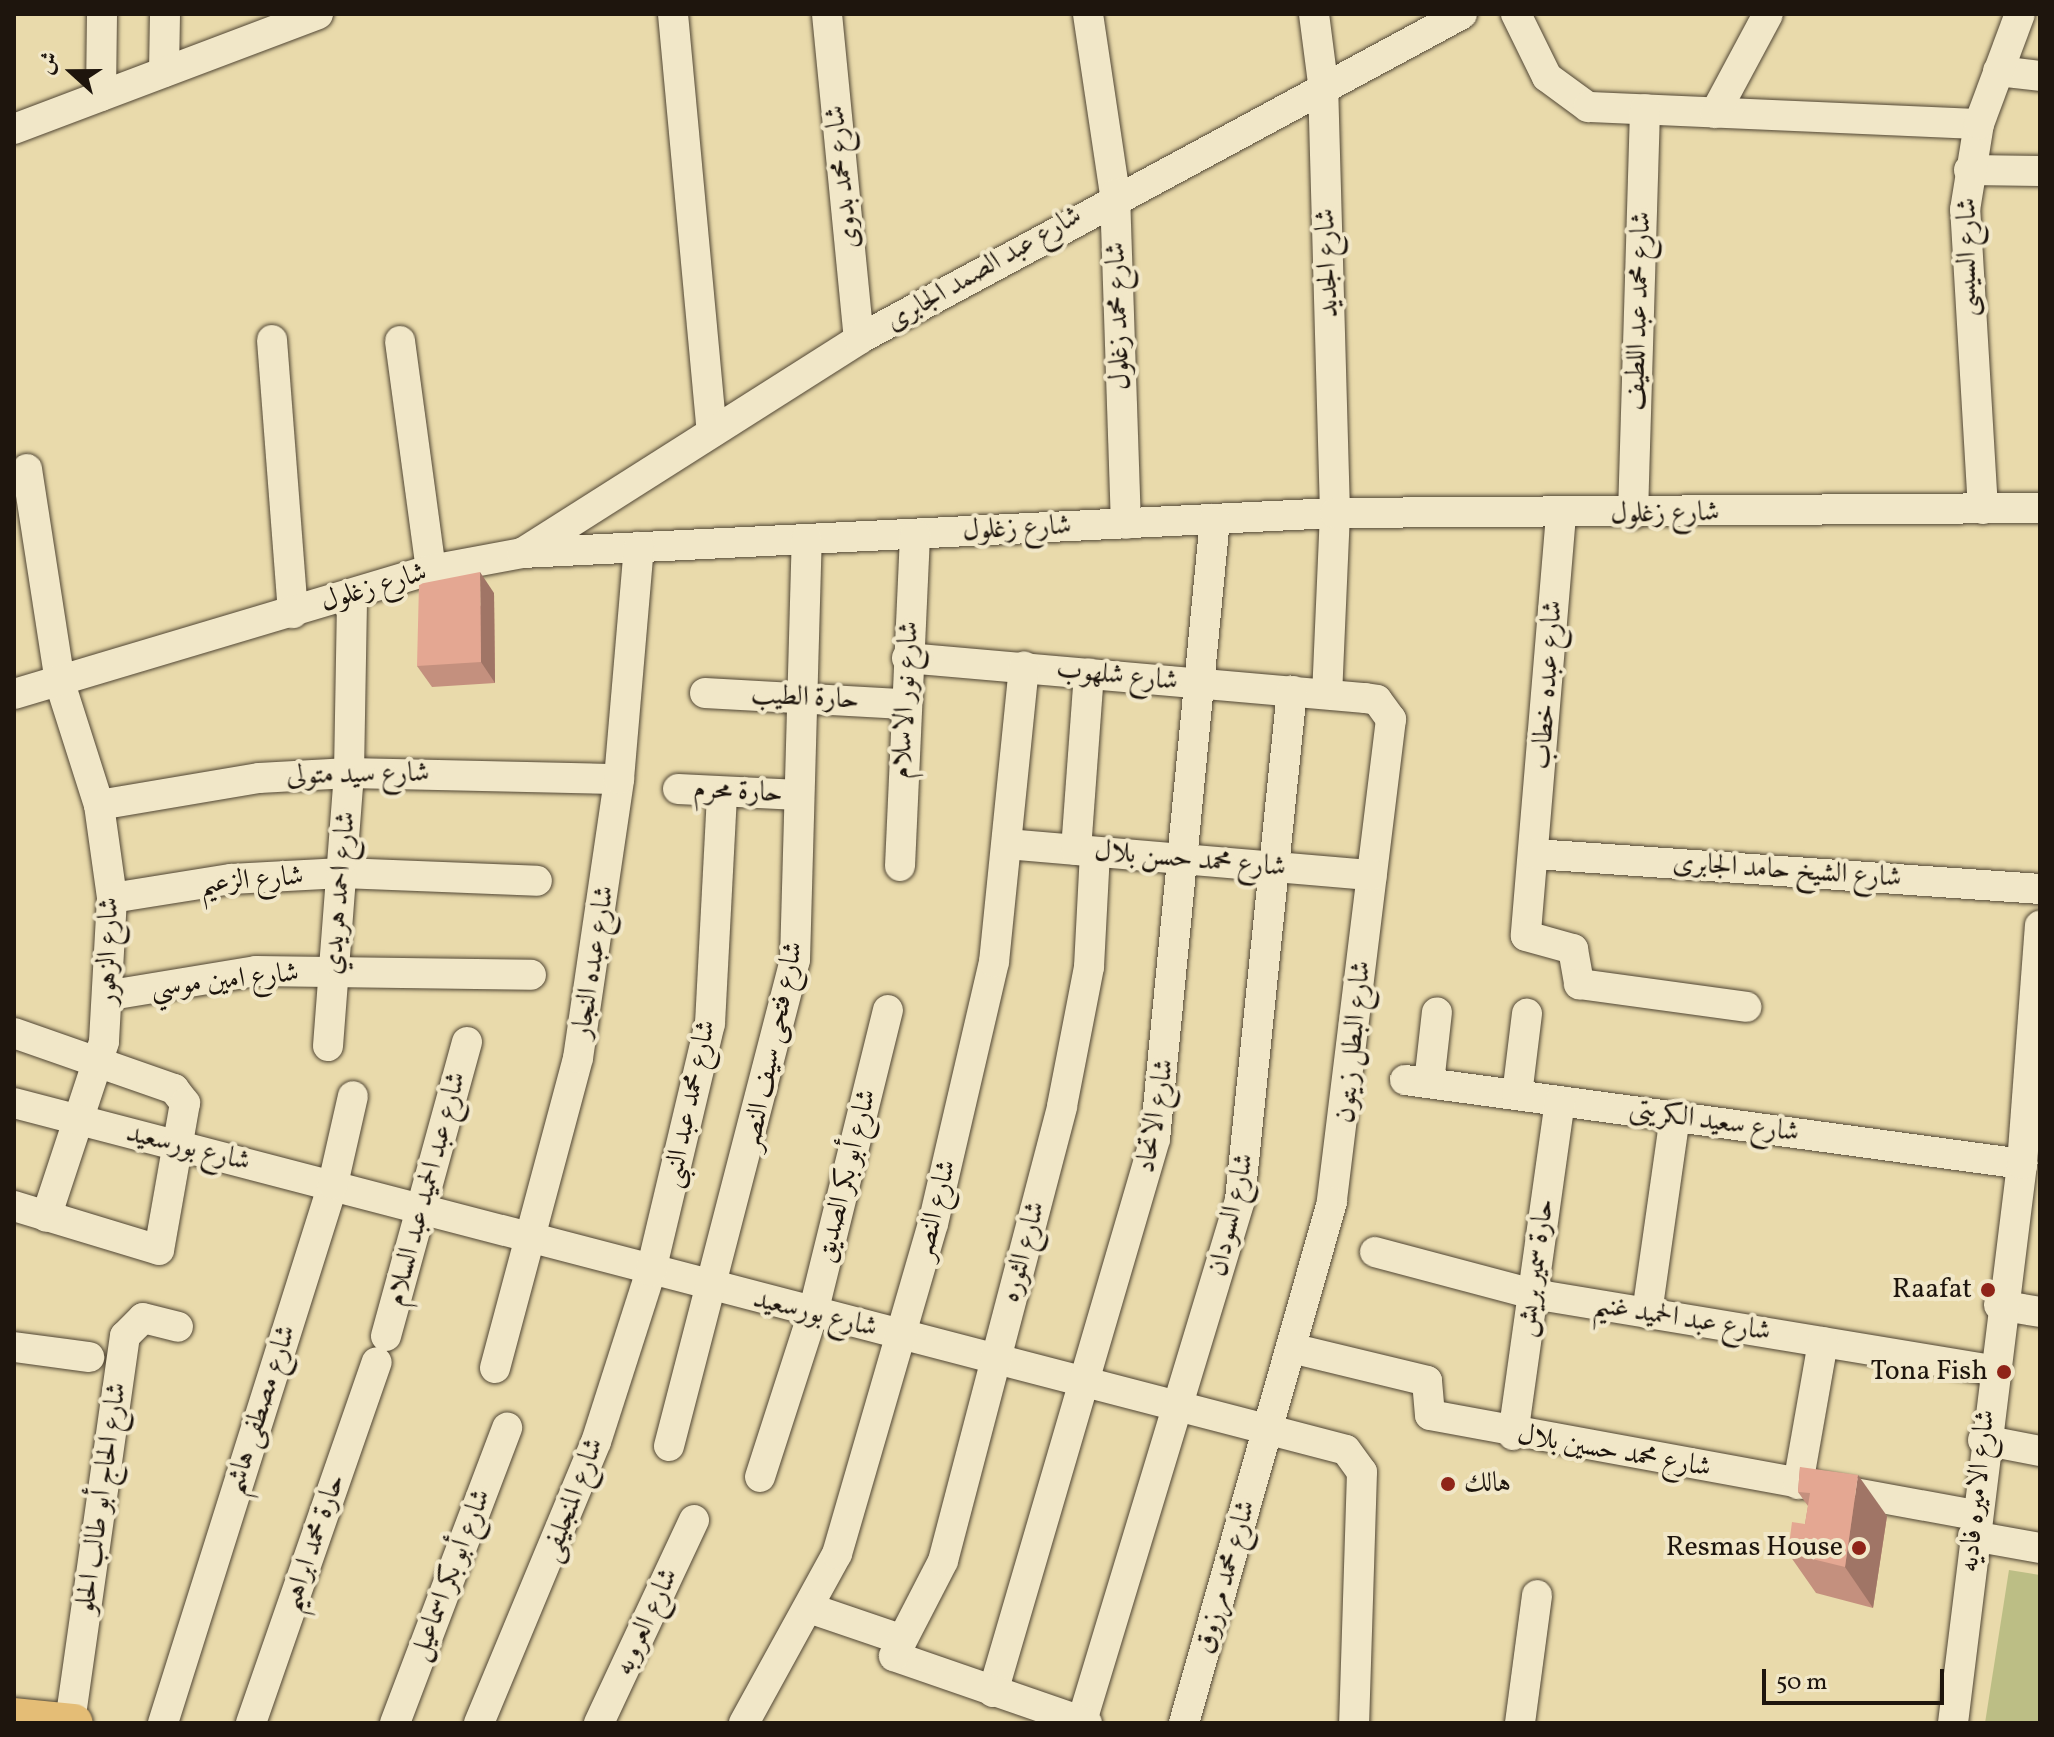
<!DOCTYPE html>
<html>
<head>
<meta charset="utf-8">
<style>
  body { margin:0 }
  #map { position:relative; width:2054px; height:1737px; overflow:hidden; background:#e9daab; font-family:Vollkorn,Amiri,serif }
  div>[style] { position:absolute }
  .green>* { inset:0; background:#bcbe85 }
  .roads { filter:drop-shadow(0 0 2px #514634) drop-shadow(0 0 2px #514634) }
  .minor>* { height:30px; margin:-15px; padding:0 15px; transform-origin:15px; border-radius:15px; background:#f1e7c8 }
  .major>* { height:38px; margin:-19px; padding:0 19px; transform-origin:19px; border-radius:19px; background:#e4bd76 }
  .wall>* { inset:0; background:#c4907e }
  .shaded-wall>* { inset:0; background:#a07566 }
  .building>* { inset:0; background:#e4a792 }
  .dots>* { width:22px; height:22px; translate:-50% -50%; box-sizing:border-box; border:4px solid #f1e7c8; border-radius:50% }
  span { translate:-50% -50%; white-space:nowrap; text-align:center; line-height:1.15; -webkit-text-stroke:8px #f1e7c8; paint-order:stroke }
  .street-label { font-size:28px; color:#1e150d }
  .poi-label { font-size:28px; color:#1e150d }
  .right { translate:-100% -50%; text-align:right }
  .left { translate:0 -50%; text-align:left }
  .frame { position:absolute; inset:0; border:16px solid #1e150d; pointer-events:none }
  .north { position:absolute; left:32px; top:32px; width:80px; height:80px; -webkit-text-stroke:6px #f1e7c8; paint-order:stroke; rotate:291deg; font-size:22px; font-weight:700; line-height:32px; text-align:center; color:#1e150d }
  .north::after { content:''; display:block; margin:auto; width:28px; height:36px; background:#1e150d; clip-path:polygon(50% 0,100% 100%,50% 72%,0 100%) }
  .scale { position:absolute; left:1762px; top:1669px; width:182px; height:36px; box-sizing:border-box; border:4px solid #1e150d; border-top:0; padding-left:10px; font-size:24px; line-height:28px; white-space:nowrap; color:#1e150d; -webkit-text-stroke:6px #f1e7c8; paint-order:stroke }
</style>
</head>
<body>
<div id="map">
  <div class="green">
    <div style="clip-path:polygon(2009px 1570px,2040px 1575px,2040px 1723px,1985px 1723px)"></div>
  </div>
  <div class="roads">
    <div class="minor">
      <div style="left:673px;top:14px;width:420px;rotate:84.7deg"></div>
      <div style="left:827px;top:14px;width:327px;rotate:84.4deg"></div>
      <div style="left:1088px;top:14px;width:182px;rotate:81.5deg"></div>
      <div style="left:1115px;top:194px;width:330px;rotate:88.1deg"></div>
      <div style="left:1314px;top:14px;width:70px;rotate:82.6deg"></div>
      <div style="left:1323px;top:83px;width:430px;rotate:88.4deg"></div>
      <div style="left:1335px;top:513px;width:181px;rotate:92.5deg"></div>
      <div style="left:1516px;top:14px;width:70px;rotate:63.8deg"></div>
      <div style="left:1547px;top:77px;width:51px;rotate:36.2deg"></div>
      <div style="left:1588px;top:107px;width:391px;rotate:2.5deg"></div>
      <div style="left:1998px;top:71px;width:42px;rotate:6.8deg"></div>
      <div style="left:164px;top:72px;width:58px;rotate:-89deg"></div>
      <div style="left:101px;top:96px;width:82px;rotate:-89.3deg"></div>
      <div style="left:1715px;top:113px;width:112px;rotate:-61.8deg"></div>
      <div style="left:14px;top:129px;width:325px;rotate:-20.7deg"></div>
      <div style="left:1969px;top:170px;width:71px;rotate:0.8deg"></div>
      <div style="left:272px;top:340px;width:274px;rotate:85.6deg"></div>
      <div style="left:400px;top:341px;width:231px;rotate:82.3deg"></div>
      <div style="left:27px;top:469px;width:217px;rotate:81.2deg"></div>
      <div style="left:60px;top:683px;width:128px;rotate:72.3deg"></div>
      <div style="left:99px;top:805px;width:94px;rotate:82deg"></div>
      <div style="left:112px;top:898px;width:144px;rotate:93.2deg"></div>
      <div style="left:104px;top:1042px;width:184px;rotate:108.3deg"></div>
      <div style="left:1983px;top:509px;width:300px;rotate:-93.4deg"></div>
      <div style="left:1965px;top:210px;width:87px;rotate:-80.8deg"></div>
      <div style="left:1979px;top:124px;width:117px;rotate:-69.6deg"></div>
      <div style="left:1633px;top:514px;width:405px;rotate:-88.3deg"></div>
      <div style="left:1561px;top:515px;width:422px;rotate:94.8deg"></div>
      <div style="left:1526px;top:936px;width:49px;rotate:15.5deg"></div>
      <div style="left:1573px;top:949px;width:36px;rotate:80deg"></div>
      <div style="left:1579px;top:984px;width:169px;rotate:7.8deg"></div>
      <div style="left:524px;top:552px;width:397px;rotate:-32.4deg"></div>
      <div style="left:859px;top:339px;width:685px;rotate:-28.32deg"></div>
      <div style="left:907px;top:658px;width:460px;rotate:5deg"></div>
      <div style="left:1365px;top:698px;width:12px;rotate:9deg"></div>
      <div style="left:1377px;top:700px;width:24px;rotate:54deg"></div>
      <div style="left:1391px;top:719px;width:487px;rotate:97deg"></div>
      <div style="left:1332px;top:1202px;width:542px;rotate:105.86deg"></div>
      <div style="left:705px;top:693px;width:199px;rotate:3.2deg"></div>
      <div style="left:14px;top:694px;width:435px;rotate:-16.6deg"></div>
      <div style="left:431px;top:570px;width:93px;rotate:-10.6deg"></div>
      <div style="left:522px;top:553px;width:814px;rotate:-2.82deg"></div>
      <div style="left:1335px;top:513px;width:705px;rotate:-0.41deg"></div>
      <div style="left:678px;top:789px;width:121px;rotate:2.8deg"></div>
      <div style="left:99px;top:805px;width:162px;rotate:-9.6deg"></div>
      <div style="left:259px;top:778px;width:90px;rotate:-3.2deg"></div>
      <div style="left:349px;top:773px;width:270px;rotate:1.3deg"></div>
      <div style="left:1007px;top:844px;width:366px;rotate:4.9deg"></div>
      <div style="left:1076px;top:850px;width:177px;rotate:-85.8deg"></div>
      <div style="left:1535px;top:854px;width:506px;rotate:3.96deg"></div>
      <div style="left:900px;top:866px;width:332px;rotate:-87.4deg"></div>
      <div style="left:112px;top:898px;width:121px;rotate:-9.1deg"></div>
      <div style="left:231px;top:879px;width:111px;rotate:-3.1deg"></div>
      <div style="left:342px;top:873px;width:195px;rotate:2.3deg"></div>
      <div style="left:111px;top:995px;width:147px;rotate:-9.4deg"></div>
      <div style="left:256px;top:971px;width:275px;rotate:0.8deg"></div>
      <div style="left:14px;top:1033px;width:170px;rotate:19.3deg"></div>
      <div style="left:174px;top:1089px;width:18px;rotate:52deg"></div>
      <div style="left:185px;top:1103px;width:149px;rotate:100deg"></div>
      <div style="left:159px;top:1250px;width:152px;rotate:-163.1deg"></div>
      <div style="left:328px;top:1046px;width:274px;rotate:-85.6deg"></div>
      <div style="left:349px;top:773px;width:178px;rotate:-89deg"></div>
      <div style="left:1405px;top:1080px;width:623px;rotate:7.75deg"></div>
      <div style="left:1429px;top:1083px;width:71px;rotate:-83.6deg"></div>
      <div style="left:1517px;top:1095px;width:82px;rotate:-83deg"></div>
      <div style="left:14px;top:1103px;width:1376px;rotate:14.6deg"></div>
      <div style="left:1346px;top:1450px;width:27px;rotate:54deg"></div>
      <div style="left:1362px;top:1472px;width:251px;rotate:91.8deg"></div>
      <div style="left:1375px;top:1252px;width:163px;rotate:14.9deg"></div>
      <div style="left:1533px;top:1294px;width:465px;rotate:9.4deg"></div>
      <div style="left:1999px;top:1305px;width:42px;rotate:9.7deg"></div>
      <div style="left:1647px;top:1313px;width:199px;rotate:-81.9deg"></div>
      <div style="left:386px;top:1336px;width:305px;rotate:-74.6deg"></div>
      <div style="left:14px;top:1347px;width:76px;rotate:7.6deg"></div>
      <div style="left:1291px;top:1348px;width:140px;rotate:13.6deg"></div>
      <div style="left:1427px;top:1381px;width:34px;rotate:85deg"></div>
      <div style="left:1430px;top:1415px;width:554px;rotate:10.4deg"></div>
      <div style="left:495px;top:1368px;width:321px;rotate:-75deg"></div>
      <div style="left:578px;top:1058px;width:282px;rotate:-81.6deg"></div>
      <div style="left:619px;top:779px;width:233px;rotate:-85.1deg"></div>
      <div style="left:1513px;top:1435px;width:337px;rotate:-82deg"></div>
      <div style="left:1983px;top:1440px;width:58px;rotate:10.9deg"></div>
      <div style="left:669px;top:1446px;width:502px;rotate:-75.47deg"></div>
      <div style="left:795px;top:960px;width:421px;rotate:-88.4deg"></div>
      <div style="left:760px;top:1477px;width:172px;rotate:-72.1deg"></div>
      <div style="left:813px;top:1313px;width:312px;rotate:-76.1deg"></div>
      <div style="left:1798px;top:1484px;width:144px;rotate:-80deg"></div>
      <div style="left:1973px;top:1536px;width:68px;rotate:10.2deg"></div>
      <div style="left:812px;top:1609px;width:93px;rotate:18.8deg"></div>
      <div style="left:993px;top:1692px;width:576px;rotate:-73.67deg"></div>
      <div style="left:1155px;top:1139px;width:623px;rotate:-84.47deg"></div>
      <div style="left:1082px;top:1721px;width:544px;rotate:-73.13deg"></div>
      <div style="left:1240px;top:1200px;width:512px;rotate:-84.17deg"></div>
      <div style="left:70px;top:1722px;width:390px;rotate:-81.9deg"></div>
      <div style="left:125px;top:1336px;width:25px;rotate:-45deg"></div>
      <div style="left:143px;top:1318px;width:36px;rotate:14deg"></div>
      <div style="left:163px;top:1723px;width:565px;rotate:-72.49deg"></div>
      <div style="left:333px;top:1184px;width:90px;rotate:-77.2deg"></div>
      <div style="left:251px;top:1723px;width:382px;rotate:-70.8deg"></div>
      <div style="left:395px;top:1723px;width:316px;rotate:-69.2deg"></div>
      <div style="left:479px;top:1723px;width:304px;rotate:-67.4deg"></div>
      <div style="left:596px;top:1442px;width:180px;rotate:-72.2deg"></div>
      <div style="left:651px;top:1271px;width:254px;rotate:-76.6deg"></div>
      <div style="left:710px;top:1024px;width:232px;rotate:-87deg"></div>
      <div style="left:599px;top:1723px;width:224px;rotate:-64.9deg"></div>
      <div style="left:744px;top:1723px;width:193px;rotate:-61.2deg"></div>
      <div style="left:837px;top:1554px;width:344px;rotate:-73.8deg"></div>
      <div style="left:933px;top:1224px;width:269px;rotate:-76.9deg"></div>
      <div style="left:994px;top:962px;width:297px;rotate:-84.2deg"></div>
      <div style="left:1087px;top:1723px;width:204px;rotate:-160.9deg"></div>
      <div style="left:894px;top:1656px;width:107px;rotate:-62.7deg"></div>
      <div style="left:943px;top:1561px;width:470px;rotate:-75.3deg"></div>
      <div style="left:1062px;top:1106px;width:142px;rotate:-79deg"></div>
      <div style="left:1089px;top:967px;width:115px;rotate:-87deg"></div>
      <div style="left:1520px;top:1723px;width:129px;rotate:-82.4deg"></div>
      <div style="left:1953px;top:1723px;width:563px;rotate:-82.96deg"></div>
      <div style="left:2022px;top:1164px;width:239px;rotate:-85.7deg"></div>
    </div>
    <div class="major">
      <div style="left:14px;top:1717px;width:60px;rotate:5.7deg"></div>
    </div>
  </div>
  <div class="wall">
    <div style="clip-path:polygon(494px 593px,495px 683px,432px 687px,417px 666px)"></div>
    <div style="clip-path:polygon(1800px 1467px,1887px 1516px,1873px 1608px,1816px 1593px,1788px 1553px,1805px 1524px,1808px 1506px,1798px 1492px)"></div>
  </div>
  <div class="shaded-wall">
    <div style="clip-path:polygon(480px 572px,494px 593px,495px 683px,481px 662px)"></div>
    <div style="clip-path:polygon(1858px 1475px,1887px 1516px,1873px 1608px,1845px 1567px)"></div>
  </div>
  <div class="building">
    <div style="clip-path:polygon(480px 572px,481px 662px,417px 666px,419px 584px)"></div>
    <div style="clip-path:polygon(1800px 1467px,1858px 1475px,1845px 1567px,1788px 1553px,1792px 1522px,1805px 1524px,1810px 1493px,1798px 1492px)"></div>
  </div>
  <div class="dots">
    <div style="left:1988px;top:1290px;background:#8f2418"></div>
    <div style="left:2004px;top:1372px;background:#8f2418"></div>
    <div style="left:1448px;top:1484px;background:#8f2418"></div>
    <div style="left:1859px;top:1548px;background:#8f2418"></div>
  </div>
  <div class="street-label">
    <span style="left:843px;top:177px;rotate:-96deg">شارع محمد بدوى</span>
    <span style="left:1968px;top:257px;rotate:-90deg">شارع السيسى</span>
    <span style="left:1328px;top:263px;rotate:-92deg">شارع الجديد</span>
    <span style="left:984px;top:269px;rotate:-30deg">شارع عبد الصمد الجابرى</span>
    <span style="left:1639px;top:311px;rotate:-88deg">شارع محمد عبد اللطيف</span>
    <span style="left:1119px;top:316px;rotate:-92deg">شارع محمد زغلول</span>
    <span style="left:1665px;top:514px;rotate:-1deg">شارع زغلول</span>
    <span style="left:1017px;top:529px;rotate:-3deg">شارع زغلول</span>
    <span style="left:374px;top:588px;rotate:-17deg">شارع زغلول</span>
    <span style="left:1117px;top:676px;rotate:6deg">شارع شلهوب</span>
    <span style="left:1548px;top:685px;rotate:-86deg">شارع عبده خطاب</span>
    <span style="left:805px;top:698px;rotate:3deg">حارة الطيب</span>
    <span style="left:906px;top:700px;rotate:-87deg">شارع نور الاسلام</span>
    <span style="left:358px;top:775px;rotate:-1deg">شارع سيد متولى</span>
    <span style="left:738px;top:792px;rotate:3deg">حارة محرم</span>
    <span style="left:1190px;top:860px;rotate:5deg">شارع محمد حسن بلال</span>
    <span style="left:1787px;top:871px;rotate:4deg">شارع الشيخ حامد الجابرى</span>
    <span style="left:252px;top:881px;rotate:-5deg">شارع الزعيم</span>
    <span style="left:340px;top:893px;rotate:-85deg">شارع احمد هريدي</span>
    <span style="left:109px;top:951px;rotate:-89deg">شارع الزهور</span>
    <span style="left:594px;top:962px;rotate:-81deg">شارع عبده النجار</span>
    <span style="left:225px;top:981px;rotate:-6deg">شارع امين موسي</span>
    <span style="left:1354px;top:1042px;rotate:-84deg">شارع البطل زيتون</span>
    <span style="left:773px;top:1046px;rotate:-78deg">شارع فتحى سيف النصر</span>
    <span style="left:690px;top:1104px;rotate:-78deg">شارع محمد عبد النبى</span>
    <span style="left:1156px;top:1116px;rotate:-80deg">شارع الاتحاد</span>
    <span style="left:1714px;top:1122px;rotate:8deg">شارع سعيد الكريتى</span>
    <span style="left:188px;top:1148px;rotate:14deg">شارع بورسعيد</span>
    <span style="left:847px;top:1176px;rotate:-76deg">شارع أبو بكر الصديق</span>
    <span style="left:427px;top:1189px;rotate:-75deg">شارع عبد الحميد عبد السلام</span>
    <span style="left:936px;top:1210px;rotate:-76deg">شارع النصر</span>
    <span style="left:1232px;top:1215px;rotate:-77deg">شارع السودان</span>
    <span style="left:1024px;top:1252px;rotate:-75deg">شارع الثوره</span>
    <span style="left:1536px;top:1268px;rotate:-82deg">حارة سمير بريش</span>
    <span style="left:815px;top:1314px;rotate:14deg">شارع بورسعيد</span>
    <span style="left:1682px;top:1319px;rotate:9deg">شارع عبد الحميد غنيم</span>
    <span style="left:261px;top:1410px;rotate:-72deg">شارع مصطفى هاشم</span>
    <span style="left:1614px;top:1452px;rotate:10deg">شارع محمد حسين بلال</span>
    <span style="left:1978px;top:1491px;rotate:-84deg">شارع الاميره فاديه</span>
    <span style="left:102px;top:1498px;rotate:-82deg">شارع الحاج أبو طالب الحلو</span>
    <span style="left:573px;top:1500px;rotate:-69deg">شارع المنجليفى</span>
    <span style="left:314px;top:1543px;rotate:-71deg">حارة محمد ابراهيم</span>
    <span style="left:451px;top:1575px;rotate:-69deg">شارع أبو بكر اسماعيل</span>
    <span style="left:1226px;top:1577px;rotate:-74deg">شارع محمد مرزوق</span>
    <span style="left:647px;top:1622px;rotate:-65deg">شارع العروبه</span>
  </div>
  <div class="poi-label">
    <span class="right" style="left:1972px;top:1290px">Raafat</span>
    <span class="right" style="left:1988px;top:1372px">Tona Fish</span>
    <span class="left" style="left:1464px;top:1484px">هالك</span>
    <span class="right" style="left:1843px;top:1548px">Resmas House</span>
  </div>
  <div class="frame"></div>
  <div class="north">ش</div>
  <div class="scale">50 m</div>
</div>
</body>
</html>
